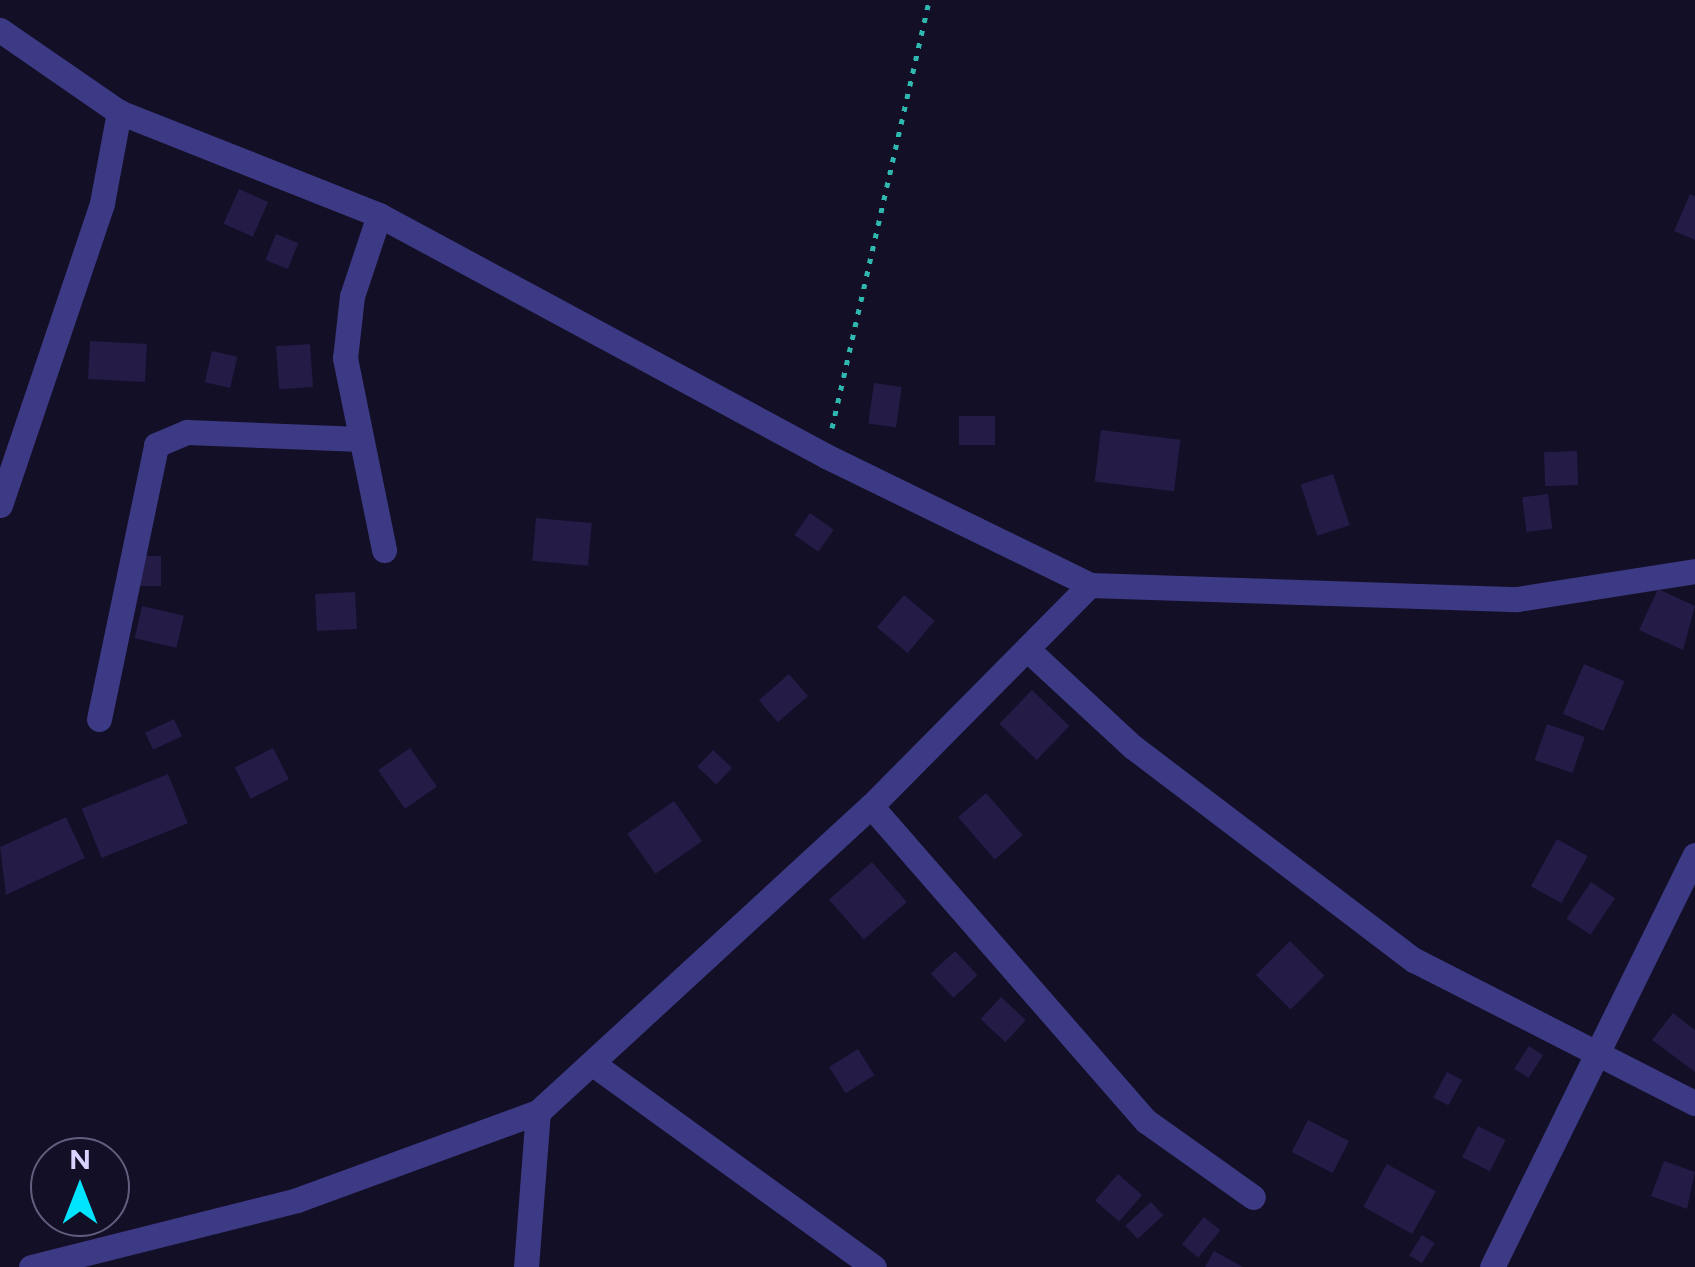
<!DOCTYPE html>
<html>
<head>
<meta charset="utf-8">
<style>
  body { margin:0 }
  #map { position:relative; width:1695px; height:1267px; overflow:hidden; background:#130f26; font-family:Figtree,sans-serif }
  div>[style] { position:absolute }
  .building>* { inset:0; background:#241b47; transform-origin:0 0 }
  .path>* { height:5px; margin-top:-2.5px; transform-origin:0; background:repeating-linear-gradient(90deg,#2fb8b0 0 5px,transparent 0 13px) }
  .minor>* { height:25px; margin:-12.5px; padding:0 12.5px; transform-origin:12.5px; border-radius:12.5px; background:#3d3a85 }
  span { translate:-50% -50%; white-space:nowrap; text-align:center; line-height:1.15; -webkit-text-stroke:10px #130f26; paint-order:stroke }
  .north { position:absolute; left:30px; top:1137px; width:100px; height:100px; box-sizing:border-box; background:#130f26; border:2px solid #625e7d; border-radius:50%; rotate:0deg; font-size:28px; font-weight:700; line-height:40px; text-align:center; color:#d9d4ff }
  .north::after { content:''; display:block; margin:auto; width:35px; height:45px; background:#00e5ff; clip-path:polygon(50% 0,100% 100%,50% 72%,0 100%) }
</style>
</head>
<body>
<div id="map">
  <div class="building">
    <div style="left:239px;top:189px;width:32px;height:38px;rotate:24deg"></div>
    <div style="clip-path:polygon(1690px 194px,1695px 196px,1695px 240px,1674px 231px)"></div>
    <div style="left:276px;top:234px;width:24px;height:28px;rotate:22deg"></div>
    <div style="left:90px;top:341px;width:57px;height:38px;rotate:3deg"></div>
    <div style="left:310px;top:344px;width:43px;height:34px;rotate:86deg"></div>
    <div style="left:212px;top:351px;width:26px;height:32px;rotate:13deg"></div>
    <div style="left:874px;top:383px;width:28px;height:41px;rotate:8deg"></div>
    <div style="left:959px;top:416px;width:36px;height:29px"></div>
    <div style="left:1101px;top:430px;width:80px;height:52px;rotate:7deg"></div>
    <div style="left:1577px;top:451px;width:34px;height:33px;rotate:88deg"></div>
    <div style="left:1333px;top:474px;width:54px;height:34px;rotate:72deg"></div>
    <div style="left:1548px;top:494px;width:35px;height:26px;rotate:83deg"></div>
    <div style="left:810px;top:513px;width:29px;height:27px;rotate:35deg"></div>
    <div style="left:536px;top:518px;width:56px;height:43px;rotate:5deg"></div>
    <div style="left:139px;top:556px;width:22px;height:30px"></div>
    <div style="clip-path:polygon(1658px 589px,1695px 606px,1683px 650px,1639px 630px)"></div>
    <div style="left:355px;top:592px;width:37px;height:40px;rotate:87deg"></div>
    <div style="left:904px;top:595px;width:40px;height:42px;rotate:40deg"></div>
    <div style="left:142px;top:606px;width:43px;height:33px;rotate:13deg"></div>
    <div style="left:1584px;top:664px;width:44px;height:54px;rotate:23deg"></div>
    <div style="left:789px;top:674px;width:29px;height:40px;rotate:49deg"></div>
    <div style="left:1032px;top:690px;width:52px;height:47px;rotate:44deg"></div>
    <div style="left:174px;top:719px;width:19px;height:32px;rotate:65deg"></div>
    <div style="left:1547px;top:724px;width:40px;height:38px;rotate:19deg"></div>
    <div style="left:273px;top:748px;width:35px;height:43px;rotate:63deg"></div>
    <div style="left:410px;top:748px;width:47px;height:39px;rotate:55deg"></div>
    <div style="left:713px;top:750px;width:26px;height:23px;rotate:43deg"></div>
    <div style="left:168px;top:774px;width:53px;height:93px;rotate:68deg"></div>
    <div style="left:986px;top:793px;width:56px;height:37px;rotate:49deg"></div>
    <div style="left:674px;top:801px;width:49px;height:57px;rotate:55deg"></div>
    <div style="clip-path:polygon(66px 817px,85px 858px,6px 895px,0 847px)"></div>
    <div style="left:1557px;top:839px;width:35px;height:54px;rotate:29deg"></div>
    <div style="left:872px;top:862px;width:53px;height:57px;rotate:49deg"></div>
    <div style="left:1591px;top:882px;width:29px;height:44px;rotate:34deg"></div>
    <div style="left:1290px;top:941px;width:49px;height:48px;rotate:45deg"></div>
    <div style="left:955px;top:951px;width:33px;height:33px;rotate:47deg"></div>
    <div style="left:1001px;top:997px;width:34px;height:30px;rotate:43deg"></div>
    <div style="clip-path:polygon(1673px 1013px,1695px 1030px,1695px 1072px,1652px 1040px)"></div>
    <div style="left:1529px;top:1046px;width:17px;height:27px;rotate:33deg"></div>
    <div style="left:858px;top:1049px;width:31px;height:34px;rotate:58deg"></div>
    <div style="left:1447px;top:1072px;width:17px;height:29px;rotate:28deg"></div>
    <div style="left:1308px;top:1120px;width:46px;height:36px;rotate:27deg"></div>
    <div style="left:1478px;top:1126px;width:31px;height:35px;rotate:27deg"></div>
    <div style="clip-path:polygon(1664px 1161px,1695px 1172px,1687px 1209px,1651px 1196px)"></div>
    <div style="left:1387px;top:1164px;width:56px;height:49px;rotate:29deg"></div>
    <div style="left:1118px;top:1174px;width:32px;height:35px;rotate:41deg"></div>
    <div style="left:1151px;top:1202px;width:18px;height:35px;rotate:47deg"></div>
    <div style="left:1204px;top:1217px;width:21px;height:35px;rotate:39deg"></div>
    <div style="left:1422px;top:1235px;width:15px;height:24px;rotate:32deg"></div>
    <div style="clip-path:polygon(1214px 1251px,1243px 1267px,1205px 1267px)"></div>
  </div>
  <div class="path">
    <div style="left:832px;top:428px;width:439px;rotate:-77.2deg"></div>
  </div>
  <div class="minor">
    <div style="left:0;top:30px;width:145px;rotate:34.6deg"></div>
    <div style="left:119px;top:112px;width:280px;rotate:21.6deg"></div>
    <div style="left:379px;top:215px;width:508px;rotate:28.33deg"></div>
    <div style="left:826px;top:456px;width:294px;rotate:26deg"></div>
    <div style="left:1090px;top:585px;width:427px;rotate:1.9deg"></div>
    <div style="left:1517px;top:599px;width:180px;rotate:-8.9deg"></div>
    <div style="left:379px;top:215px;width:85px;rotate:108.4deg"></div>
    <div style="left:352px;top:296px;width:62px;rotate:96.4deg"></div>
    <div style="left:345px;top:358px;width:196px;rotate:78.5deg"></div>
    <div style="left:0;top:505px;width:319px;rotate:-71.3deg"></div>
    <div style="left:102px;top:203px;width:93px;rotate:-79.4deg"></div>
    <div style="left:1027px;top:649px;width:144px;rotate:42.8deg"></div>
    <div style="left:1133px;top:747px;width:353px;rotate:37.2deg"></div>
    <div style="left:1414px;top:960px;width:315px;rotate:27deg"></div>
    <div style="left:99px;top:719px;width:280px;rotate:-78.2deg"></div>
    <div style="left:156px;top:445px;width:34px;rotate:-23deg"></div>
    <div style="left:187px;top:432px;width:174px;rotate:2.3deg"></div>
    <div style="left:871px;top:806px;width:418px;rotate:48.9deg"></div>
    <div style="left:1146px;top:1121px;width:131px;rotate:35.4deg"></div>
    <div style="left:596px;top:1066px;width:343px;rotate:35.9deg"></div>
    <div style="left:31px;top:1267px;width:274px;rotate:-14.1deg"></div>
    <div style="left:297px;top:1200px;width:257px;rotate:-20.1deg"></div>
    <div style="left:538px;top:1112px;width:452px;rotate:-42.6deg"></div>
    <div style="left:871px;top:806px;width:311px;rotate:-45.3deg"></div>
    <div style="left:526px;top:1267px;width:155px;rotate:-85.6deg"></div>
    <div style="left:1492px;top:1267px;width:459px;rotate:-63.8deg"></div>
  </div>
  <div class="north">N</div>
</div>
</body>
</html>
